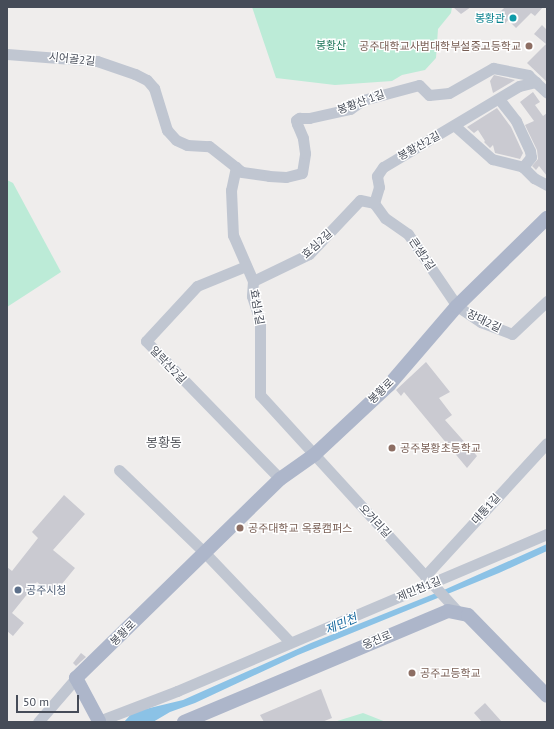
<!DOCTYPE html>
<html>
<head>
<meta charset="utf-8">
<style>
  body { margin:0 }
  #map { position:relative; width:554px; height:729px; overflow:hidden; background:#efedec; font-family:"PT Sans","Noto Sans KR",sans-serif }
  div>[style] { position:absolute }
  .green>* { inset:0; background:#bcebd7 }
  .water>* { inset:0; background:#8bc2e6 }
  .building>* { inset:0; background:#cacad1 }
  .minor>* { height:11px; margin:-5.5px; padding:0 5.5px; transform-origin:5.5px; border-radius:5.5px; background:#c0c6d1 }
  .major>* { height:14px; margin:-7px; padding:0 7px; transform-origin:7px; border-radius:7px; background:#adb6ca }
  .dots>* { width:11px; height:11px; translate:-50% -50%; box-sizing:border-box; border:2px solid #fff; border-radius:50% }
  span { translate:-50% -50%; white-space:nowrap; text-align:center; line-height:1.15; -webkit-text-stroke:3px #fff; paint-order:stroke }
  .culture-label { font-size:11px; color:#0d838f }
  .right { translate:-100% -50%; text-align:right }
  .park-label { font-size:11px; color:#1c7559 }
  .education-label { font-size:11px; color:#785e54 }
  .left { translate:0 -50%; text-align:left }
  .street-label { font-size:11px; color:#464c58 }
  .service-label { font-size:11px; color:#4e5e75 }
  .water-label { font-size:12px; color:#14679d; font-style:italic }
  .quarter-label { font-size:13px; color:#595b61 }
  .frame { position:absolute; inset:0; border:8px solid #464c58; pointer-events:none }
  .scale { position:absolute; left:16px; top:695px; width:63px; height:18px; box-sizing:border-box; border:2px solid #464c58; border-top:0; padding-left:5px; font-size:12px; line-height:14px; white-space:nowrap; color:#464c58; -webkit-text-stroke:3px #fff; paint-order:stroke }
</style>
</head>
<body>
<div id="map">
  <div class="green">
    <div style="clip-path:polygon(252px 7px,452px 7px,451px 13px,438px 29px,436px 58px,425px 70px,402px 75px,392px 81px,335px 85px,276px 78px)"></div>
    <div style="clip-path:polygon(7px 180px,13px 183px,61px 272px,7px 307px)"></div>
    <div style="clip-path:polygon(363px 713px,386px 722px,334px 722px)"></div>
  </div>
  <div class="water">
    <div style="clip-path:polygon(547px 544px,547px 551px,499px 573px,298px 655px,195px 703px,170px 712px,153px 722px,124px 722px,133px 712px,183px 700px,311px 643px,446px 589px)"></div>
  </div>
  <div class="building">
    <div style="clip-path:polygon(453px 7px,471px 7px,461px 14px)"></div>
    <div style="clip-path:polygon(505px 7px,543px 7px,535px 16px,531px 13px,516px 28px,508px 20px,504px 25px,499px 19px,501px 17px,498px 14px)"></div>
    <div style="clip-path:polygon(542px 25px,547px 30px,547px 82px,527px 63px,546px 44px,534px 34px)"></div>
    <div style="clip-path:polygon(494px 75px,515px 80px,493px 93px,490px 81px)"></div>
    <div style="clip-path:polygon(533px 92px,540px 102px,535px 105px,543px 116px,547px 113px,547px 176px,539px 166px,536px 170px,532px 166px,538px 159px,537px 150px,525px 125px,534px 121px,520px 102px)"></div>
    <div style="clip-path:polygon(497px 108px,511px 127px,523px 153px,520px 159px,495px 153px,493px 145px,490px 148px,484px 142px,485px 141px,478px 130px,474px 133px,467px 127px)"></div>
    <div style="clip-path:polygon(426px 362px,450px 392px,439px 398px,452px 415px,445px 420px,477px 456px,467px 468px,404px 392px,401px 396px,396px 390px)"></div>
    <div style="clip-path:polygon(64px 495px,85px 514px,53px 550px,75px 568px,53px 595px,37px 582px,12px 613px,24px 623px,13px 636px,7px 631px,7px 567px,12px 571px,38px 538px,32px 532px)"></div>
    <div style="clip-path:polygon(81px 653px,86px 657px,76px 666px,73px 663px)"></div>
    <div style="clip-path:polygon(321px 689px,332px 718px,322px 722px,264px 722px,260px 715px)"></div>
    <div style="clip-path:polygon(485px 703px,502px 722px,482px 722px,474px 713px)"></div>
  </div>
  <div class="minor">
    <div style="left:7px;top:54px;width:90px;rotate:4.4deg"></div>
    <div style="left:97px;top:61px;width:40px;rotate:18.9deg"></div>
    <div style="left:135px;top:74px;width:13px;rotate:27deg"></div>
    <div style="left:147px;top:80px;width:11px;rotate:49deg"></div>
    <div style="left:154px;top:88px;width:44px;rotate:72.8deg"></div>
    <div style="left:167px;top:130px;width:13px;rotate:48deg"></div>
    <div style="left:176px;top:140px;width:12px;rotate:24deg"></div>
    <div style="left:187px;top:145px;width:22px;rotate:3deg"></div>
    <div style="left:209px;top:146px;width:42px;rotate:38.2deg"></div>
    <div style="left:242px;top:172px;width:27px;rotate:8deg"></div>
    <div style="left:269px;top:176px;width:17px;rotate:3deg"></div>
    <div style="left:286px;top:177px;width:16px;rotate:-14deg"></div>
    <div style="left:302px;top:173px;width:20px;rotate:-81deg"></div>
    <div style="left:305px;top:153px;width:15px;rotate:-98deg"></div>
    <div style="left:303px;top:138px;width:15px;rotate:-113deg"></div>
    <div style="left:297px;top:124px;width:4px;rotate:-104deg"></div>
    <div style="left:296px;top:120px;width:4px;rotate:-34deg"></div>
    <div style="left:299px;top:118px;width:10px"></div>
    <div style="left:309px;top:118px;width:42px;rotate:-12.4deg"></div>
    <div style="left:350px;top:109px;width:16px;rotate:-35deg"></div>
    <div style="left:363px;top:100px;width:58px;rotate:-15deg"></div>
    <div style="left:419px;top:85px;width:14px;rotate:45deg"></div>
    <div style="left:429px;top:95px;width:20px;rotate:-6deg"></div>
    <div style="left:449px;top:93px;width:51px;rotate:-29.6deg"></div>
    <div style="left:493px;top:68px;width:36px;rotate:11deg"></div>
    <div style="left:528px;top:75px;width:26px;rotate:43deg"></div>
    <div style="left:536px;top:82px;width:17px;rotate:167deg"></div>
    <div style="left:519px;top:86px;width:158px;rotate:149.2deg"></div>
    <div style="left:383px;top:167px;width:11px;rotate:124deg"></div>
    <div style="left:377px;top:176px;width:11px;rotate:80deg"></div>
    <div style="left:379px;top:187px;width:17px;rotate:107deg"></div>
    <div style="left:374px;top:203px;width:19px;rotate:54deg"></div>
    <div style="left:385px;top:218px;width:28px;rotate:35deg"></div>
    <div style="left:408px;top:234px;width:87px;rotate:55.8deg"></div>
    <div style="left:457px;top:306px;width:29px;rotate:34deg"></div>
    <div style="left:481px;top:322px;width:33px;rotate:21deg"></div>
    <div style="left:512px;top:334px;width:48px;rotate:-43.3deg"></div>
    <div style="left:499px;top:99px;width:28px;rotate:52deg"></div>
    <div style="left:516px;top:121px;width:33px;rotate:65deg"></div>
    <div style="left:530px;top:151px;width:6px;rotate:81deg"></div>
    <div style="left:531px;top:157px;width:13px;rotate:129deg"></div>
    <div style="left:455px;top:126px;width:50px;rotate:41.7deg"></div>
    <div style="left:492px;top:159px;width:32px;rotate:14deg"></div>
    <div style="left:523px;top:167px;width:16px;rotate:45deg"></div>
    <div style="left:534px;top:178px;width:15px;rotate:28deg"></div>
    <div style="left:236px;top:167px;width:24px;rotate:102deg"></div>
    <div style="left:231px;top:190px;width:45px;rotate:87.5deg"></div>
    <div style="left:233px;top:235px;width:50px;rotate:66.5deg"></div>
    <div style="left:253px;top:281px;width:15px;rotate:94deg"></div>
    <div style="left:252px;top:296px;width:25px;rotate:72deg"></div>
    <div style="left:260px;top:320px;width:75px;rotate:90deg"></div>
    <div style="left:260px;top:395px;width:294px;rotate:47.6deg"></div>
    <div style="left:246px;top:266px;width:53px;rotate:157.8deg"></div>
    <div style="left:197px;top:286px;width:75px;rotate:132.8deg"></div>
    <div style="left:146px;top:341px;width:192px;rotate:45.8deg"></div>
    <div style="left:253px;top:281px;width:62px;rotate:-25.7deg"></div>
    <div style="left:309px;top:254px;width:74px;rotate:-46.6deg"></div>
    <div style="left:360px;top:200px;width:14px;rotate:12deg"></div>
    <div style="left:119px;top:470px;width:120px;rotate:44deg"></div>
    <div style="left:205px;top:553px;width:123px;rotate:46.3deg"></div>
    <div style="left:425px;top:576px;width:180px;rotate:-47.5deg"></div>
    <div style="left:99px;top:721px;width:84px;rotate:-21deg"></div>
    <div style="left:177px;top:691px;width:402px;rotate:-23deg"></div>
    <div style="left:38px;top:722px;width:58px;rotate:-49.2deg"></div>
  </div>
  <div class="major">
    <div style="left:99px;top:721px;width:49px;rotate:-118.1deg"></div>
    <div style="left:76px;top:678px;width:285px;rotate:-44.3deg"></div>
    <div style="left:280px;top:479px;width:42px;rotate:-35.2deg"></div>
    <div style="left:314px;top:455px;width:103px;rotate:-43deg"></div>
    <div style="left:389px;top:385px;width:104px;rotate:-49.3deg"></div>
    <div style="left:457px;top:306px;width:126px;rotate:-44.4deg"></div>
    <div style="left:184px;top:722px;width:286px;rotate:-22.8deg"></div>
    <div style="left:448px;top:611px;width:20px;rotate:11deg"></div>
    <div style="left:468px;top:615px;width:113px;rotate:45.7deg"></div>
  </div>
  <div class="dots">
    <div style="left:513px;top:18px;background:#0f9aa8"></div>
    <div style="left:529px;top:46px;background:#8d6e63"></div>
    <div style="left:392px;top:448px;background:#8d6e63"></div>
    <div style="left:240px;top:528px;background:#8d6e63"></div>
    <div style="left:18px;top:590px;background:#5c6f8a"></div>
    <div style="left:412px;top:673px;background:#8d6e63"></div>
  </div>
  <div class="culture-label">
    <span class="right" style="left:505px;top:18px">봉황관</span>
  </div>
  <div class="park-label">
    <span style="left:331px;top:45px">봉황산</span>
  </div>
  <div class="education-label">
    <span class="right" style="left:521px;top:46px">공주대학교사범대학부설중고등학교</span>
    <span class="left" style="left:400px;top:448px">공주봉황초등학교</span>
    <span class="left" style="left:248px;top:528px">공주대학교 옥룡캠퍼스</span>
    <span class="left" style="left:420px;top:673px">공주고등학교</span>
  </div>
  <div class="street-label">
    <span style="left:72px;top:59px;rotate:6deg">시어골2길</span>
    <span style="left:361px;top:102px;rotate:-20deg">봉황산 1길</span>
    <span style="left:419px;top:146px;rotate:-29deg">봉황산2길</span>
    <span style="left:317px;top:244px;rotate:-42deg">효심2길</span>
    <span style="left:422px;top:254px;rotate:56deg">큰샘2길</span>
    <span style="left:257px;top:307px;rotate:80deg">효심1길</span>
    <span style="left:484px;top:321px;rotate:26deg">장대2길</span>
    <span style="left:168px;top:365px;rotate:46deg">일락산2길</span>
    <span style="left:381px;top:391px;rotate:-45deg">봉황로</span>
    <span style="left:486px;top:509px;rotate:-48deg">대통1길</span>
    <span style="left:375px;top:521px;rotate:47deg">오거리길</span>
    <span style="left:419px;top:589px;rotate:-22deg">제민천1길</span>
    <span style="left:123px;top:633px;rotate:-45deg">봉황로</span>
    <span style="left:377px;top:640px;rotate:-23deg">웅진로</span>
  </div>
  <div class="service-label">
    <span class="left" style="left:26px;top:590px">공주시청</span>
  </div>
  <div class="water-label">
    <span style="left:341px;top:624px;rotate:-23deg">제민천</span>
  </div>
  <div class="quarter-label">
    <span style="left:164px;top:443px">봉황동</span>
  </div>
  <div class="frame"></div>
  <div class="scale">50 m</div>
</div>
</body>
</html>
